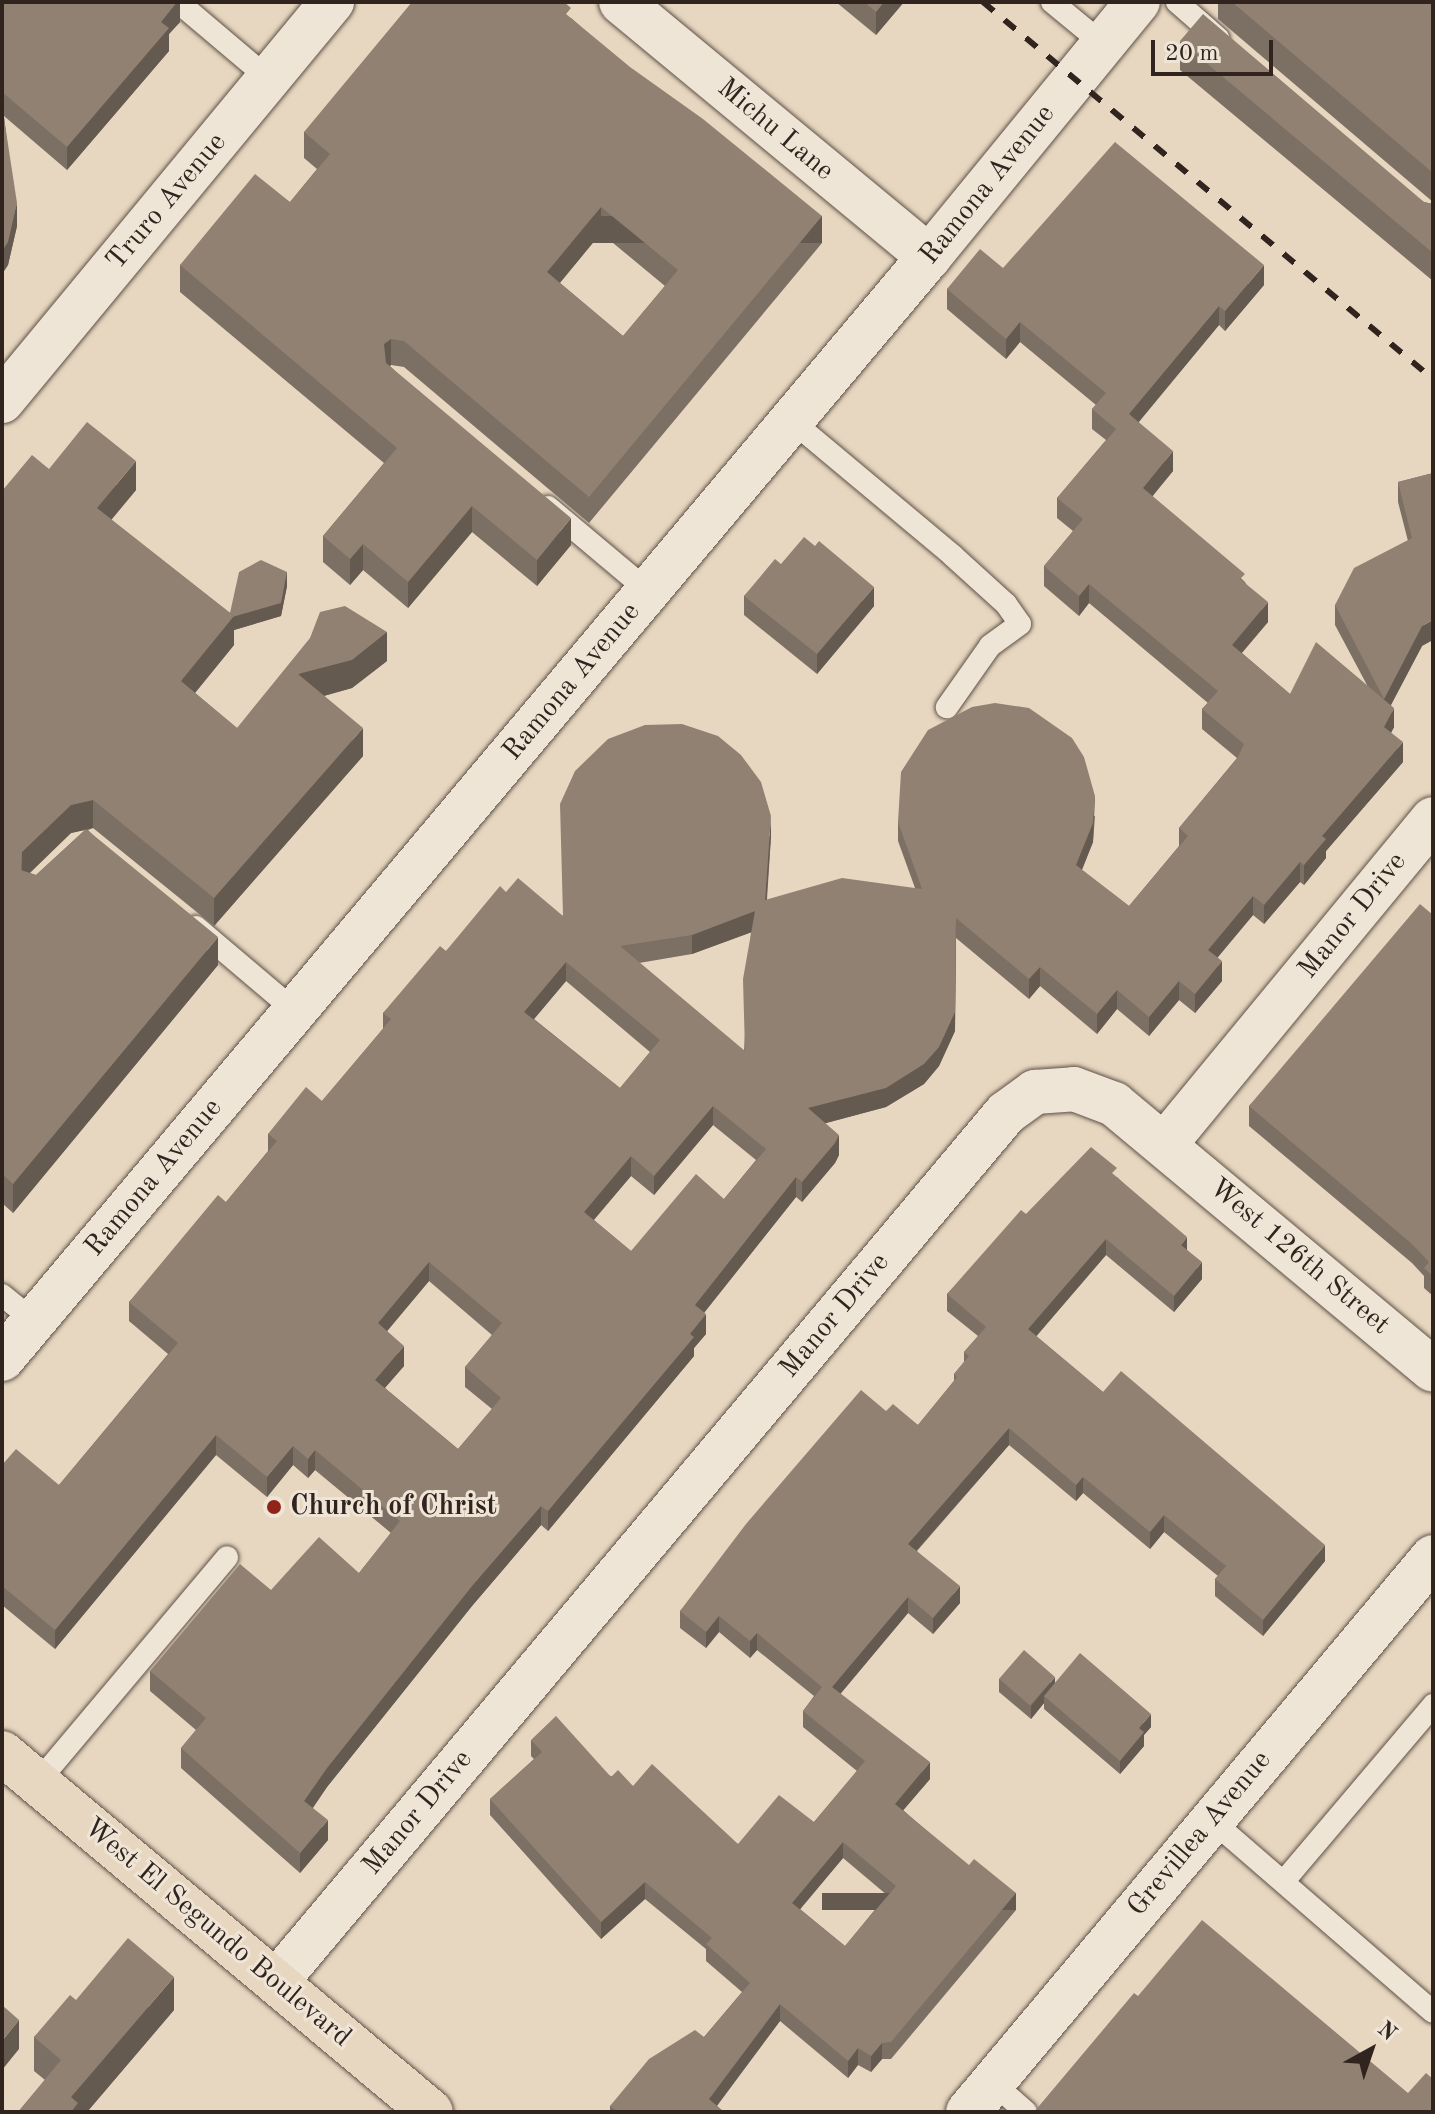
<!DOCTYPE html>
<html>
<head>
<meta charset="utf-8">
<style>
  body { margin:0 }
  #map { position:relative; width:1435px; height:2114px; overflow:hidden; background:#e7d7c0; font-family:"Old Standard TT",serif }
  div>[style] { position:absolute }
  .roads { filter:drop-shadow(0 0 2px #5e5147) drop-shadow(0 0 2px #5e5147) }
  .lane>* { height:22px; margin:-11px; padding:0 11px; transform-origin:11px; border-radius:11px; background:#efe5d6 }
  .street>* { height:44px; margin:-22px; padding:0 22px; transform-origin:22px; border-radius:22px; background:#efe5d6 }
  .secondary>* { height:44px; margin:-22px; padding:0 22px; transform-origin:22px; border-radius:22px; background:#efe5d6 }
  .primary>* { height:44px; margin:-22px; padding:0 22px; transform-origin:22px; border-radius:22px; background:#e7d7c0 }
  .rail>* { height:6px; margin-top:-3px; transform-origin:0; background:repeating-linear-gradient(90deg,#31241f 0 14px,transparent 0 28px) }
  .wall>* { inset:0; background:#7c6f63 }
  .shaded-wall>* { inset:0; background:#655a50; transform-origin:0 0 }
  .building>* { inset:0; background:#908173; transform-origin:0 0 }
  .dots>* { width:22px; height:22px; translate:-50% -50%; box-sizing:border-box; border:4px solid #efe5d6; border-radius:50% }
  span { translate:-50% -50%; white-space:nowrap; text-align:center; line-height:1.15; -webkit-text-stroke:6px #efe5d6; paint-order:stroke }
  .street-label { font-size:28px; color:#31241f }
  .poi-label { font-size:28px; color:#31241f; font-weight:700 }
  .left { translate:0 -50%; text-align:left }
  .frame { position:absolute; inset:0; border:4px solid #31241f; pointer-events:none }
  .north { position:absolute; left:1331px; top:2010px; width:80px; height:80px; -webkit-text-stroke:6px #efe5d6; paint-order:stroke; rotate:40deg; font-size:22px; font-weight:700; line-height:32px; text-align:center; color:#31241f }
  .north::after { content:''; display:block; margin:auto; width:28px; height:36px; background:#31241f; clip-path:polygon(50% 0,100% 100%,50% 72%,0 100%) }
  .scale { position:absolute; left:1151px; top:40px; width:122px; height:36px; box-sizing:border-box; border:4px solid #31241f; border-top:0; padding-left:10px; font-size:24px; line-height:28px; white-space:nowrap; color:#31241f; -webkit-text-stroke:6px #efe5d6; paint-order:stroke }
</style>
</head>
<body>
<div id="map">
  <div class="roads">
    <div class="lane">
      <div style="left:178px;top:2px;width:119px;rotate:40.2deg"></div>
      <div style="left:1052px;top:2px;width:66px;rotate:39.5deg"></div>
      <div style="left:1177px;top:2px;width:55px;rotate:41.3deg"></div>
      <div style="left:792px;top:421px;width:209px;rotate:39.9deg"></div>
      <div style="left:952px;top:555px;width:73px;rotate:42.2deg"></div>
      <div style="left:1006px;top:604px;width:24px;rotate:55deg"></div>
      <div style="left:1020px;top:624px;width:37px;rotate:144deg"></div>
      <div style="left:990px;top:646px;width:75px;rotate:125.2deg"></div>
      <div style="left:548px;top:507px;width:131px;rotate:40deg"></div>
      <div style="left:196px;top:927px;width:130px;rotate:40.3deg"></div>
      <div style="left:2px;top:1295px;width:41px;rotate:39.1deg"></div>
      <div style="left:37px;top:1783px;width:295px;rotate:-49.9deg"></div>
      <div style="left:1209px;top:1818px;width:296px;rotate:40.9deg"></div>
      <div style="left:1284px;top:1881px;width:231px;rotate:-49.7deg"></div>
      <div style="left:992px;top:2082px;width:45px;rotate:41.4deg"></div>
    </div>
    <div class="street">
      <div style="left:621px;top:2px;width:400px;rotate:39.6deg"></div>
      <div style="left:2px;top:401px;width:518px;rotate:-50.41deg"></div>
      <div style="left:1165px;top:1144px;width:421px;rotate:-50.5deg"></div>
      <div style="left:276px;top:1982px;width:1135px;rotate:-49.97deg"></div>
      <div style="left:1006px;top:1113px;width:36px;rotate:-36deg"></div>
      <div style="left:1035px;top:1092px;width:39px;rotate:-4deg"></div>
      <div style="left:1074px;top:1089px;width:43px;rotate:20.6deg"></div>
      <div style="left:1114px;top:1104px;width:415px;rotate:39.8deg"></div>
      <div style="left:968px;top:2112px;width:724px;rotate:-50.04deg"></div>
    </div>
    <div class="secondary">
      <div style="left:2px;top:1359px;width:1440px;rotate:-49.93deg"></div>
      <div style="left:929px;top:257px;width:330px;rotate:-50.7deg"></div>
    </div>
    <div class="primary">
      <div style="left:2px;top:1753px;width:559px;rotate:39.92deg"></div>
    </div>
  </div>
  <div class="rail">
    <div style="left:983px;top:2px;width:587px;rotate:39.96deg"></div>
  </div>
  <div class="wall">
    <div style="clip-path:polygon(2px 2px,180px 2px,180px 22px,169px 34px,169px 51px,67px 170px,4px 116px,17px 226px,8px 265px,2px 274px)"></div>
    <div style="clip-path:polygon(836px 2px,904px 2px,876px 35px)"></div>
    <div style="clip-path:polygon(1218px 2px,1433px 2px,1433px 202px,1218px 19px)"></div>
    <div style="clip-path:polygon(evenodd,571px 18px,822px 243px,589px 523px,404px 367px,391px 365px,390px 366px,571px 545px,537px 586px,472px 532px,408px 608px,363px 570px,350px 585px,323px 562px,323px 536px,384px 463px,180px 292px,180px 265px,290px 202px,317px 169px,304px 158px,304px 132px,571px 18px,601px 233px,665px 286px,623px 336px,560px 283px,601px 233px)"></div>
    <div style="clip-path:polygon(1180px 41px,1424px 202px,1433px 204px,1433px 281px,1180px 70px)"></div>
    <div style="clip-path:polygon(evenodd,1003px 268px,1264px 285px,1225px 331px,1219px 325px,1138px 422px,1173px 471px,1152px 496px,1245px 582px,1268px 622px,1242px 653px,1290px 694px,1367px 685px,1335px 625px,1335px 605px,1408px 541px,1398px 502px,1398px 482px,1433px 473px,1422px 646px,1391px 705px,1394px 727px,1391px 733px,1403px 762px,1326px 851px,1326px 858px,1304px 885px,1300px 882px,1264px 924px,1253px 915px,1217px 958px,1222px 981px,1195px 1013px,1179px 1000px,1149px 1036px,1117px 1009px,1097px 1034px,1040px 986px,1029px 999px,956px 938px,955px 1031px,939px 1066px,924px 1084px,886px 1107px,825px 1123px,839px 1155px,835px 1163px,802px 1202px,796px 1197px,704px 1313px,706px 1334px,694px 1348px,694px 1356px,548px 1531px,541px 1525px,472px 1606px,327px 1787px,313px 1808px,328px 1840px,300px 1873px,181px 1768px,181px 1748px,196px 1730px,150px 1691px,150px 1671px,271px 1590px,359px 1573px,391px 1533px,315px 1470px,308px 1478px,293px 1465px,267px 1497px,216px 1455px,55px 1649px,2px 1605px,2px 1465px,59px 1485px,168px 1354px,129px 1321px,129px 1302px,226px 1202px,268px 1151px,268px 1134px,322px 1101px,383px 1029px,383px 1013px,506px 892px,562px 916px,771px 836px,767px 900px,915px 888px,898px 841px,898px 822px,1095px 816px,1093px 842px,1082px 870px,1129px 906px,1179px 846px,1179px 828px,1237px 758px,1202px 729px,1202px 709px,1208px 703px,1089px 603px,1079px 616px,1044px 586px,1044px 566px,1073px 531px,1057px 518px,1057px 498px,1106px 440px,1092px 429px,1092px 409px,1096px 405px,1020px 342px,1006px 359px,947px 309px,947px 289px,1003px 268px,751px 932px,744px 1051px,639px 963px,692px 954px,751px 932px,1003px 268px,566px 981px,650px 1052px,620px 1088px,534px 1019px,566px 981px,1003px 268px,713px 1125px,756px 1160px,724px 1199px,631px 1251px,594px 1220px,631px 1176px,654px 1195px,713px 1125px,1003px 268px,429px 1281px,492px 1335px,465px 1367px,465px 1387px,492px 1409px,458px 1449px,385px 1388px,404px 1366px,387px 1331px,429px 1281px)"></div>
    <div style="clip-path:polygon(evenodd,49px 469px,136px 490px,111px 520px,230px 613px,287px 586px,281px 616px,234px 630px,234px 645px,195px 693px,237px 728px,387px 661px,352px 688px,324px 696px,363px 756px,214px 926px,93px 828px,88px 830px,218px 965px,13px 1213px,2px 1203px,2px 491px,49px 469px,85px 830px,36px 875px,30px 873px,71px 833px,85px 830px)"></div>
    <div style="clip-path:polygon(781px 564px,874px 606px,817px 674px,744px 615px,744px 596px)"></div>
    <div style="clip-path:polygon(1433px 915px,1433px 1296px,1424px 1288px,1424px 1276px,1412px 1263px,1249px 1126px,1249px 1106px)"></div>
    <div style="clip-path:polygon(evenodd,1117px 1177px,1187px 1250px,1202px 1279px,1174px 1312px,1106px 1255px,1036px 1336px,1103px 1392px,1325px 1561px,1263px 1636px,1215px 1596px,1215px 1579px,1218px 1576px,1164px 1532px,1150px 1549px,1083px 1493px,1076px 1501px,1009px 1445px,917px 1551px,960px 1603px,933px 1634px,908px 1613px,840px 1694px,930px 1779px,903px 1810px,1016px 1910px,891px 2059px,882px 2059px,871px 2072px,858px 2065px,848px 2078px,780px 2021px,717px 2106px,724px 2112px,610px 2112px,610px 2106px,704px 2037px,742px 1992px,706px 1961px,706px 1949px,645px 1899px,601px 1939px,490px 1815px,490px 1799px,534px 1759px,531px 1756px,531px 1740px,633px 1786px,738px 1844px,814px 1822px,857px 1771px,803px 1727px,803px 1711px,814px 1696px,757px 1650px,750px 1658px,719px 1632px,706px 1648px,680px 1628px,680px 1611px,886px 1411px,918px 1425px,954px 1381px,954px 1374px,964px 1362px,964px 1352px,978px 1336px,947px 1311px,947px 1294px,1026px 1214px,1117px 1177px,843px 1858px,887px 1895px,845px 1946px,800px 1909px,843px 1858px)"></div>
    <div style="clip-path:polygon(999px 1679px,1055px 1683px,1151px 1727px,1144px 1735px,1144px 1746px,1120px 1774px,1044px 1709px,1044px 1703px,1031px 1719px,999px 1692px)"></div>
    <div style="clip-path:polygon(76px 2000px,174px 2010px,87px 2112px,18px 2112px,45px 2080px,34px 2071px,34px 2037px)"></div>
  </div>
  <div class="shaded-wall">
    <div style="clip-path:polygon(177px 2px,180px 2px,180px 22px,169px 34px,169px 51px,67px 170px,67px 147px,161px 22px)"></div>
    <div style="clip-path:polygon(884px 2px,904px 2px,876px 35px,876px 12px)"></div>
    <div style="clip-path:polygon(17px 203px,17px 226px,8px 265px,2px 274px,2px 251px)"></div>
    <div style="clip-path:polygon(601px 207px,601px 233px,547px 298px,547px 272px)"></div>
    <div style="left:822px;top:216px;width:27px;height:365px;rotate:90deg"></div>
    <div style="clip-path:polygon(1264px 265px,1264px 285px,1225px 331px,1225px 311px)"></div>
    <div style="clip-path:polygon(1219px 306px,1219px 325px,1129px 434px,1129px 414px)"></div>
    <div style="clip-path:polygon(1020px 322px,1020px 342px,1006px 359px,1006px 339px)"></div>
    <div style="clip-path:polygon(391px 339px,391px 365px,384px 370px,384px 344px)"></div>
    <div style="clip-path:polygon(1173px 451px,1173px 471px,1143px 508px,1143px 488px)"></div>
    <div style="clip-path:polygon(136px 461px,136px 490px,97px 537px,97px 508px)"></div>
    <div style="clip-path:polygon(472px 506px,472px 532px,408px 608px,408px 582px)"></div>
    <div style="clip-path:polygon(571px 518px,571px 545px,537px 586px,537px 560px)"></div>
    <div style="clip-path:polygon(363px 544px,363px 570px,350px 585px,350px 559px)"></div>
    <div style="clip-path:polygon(287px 572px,287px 586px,281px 616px,234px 630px,234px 645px,181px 710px,181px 681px,229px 619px)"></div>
    <div style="clip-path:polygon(1089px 584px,1089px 603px,1079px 616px,1079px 596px)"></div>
    <div style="clip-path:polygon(874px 587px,874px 606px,817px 674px,817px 654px)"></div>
    <div style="clip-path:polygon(1268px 602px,1268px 622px,1232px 664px,1232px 645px)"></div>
    <div style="clip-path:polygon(1433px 620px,1433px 640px,1422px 646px,1384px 718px,1384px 699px,1422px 626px)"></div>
    <div style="clip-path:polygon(387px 632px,387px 661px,352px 688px,298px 703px,298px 674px)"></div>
    <div style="clip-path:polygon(1394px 708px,1394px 727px,1384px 746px,1384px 727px)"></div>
    <div style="clip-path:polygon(363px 728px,363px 756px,214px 926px,214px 898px)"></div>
    <div style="clip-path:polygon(1403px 742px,1403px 762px,1326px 851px,1326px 858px,1304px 885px,1304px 865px,1322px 836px)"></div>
    <div style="clip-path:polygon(1095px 796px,1093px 842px,1076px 884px,1076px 865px)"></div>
    <div style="clip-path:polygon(93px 800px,93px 828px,71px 833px,22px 880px,22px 852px,71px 805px)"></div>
    <div style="clip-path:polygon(771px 816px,771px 836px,765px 919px,765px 900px)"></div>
    <div style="clip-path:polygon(1300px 862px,1300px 882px,1264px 924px,1264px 905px)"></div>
    <div style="clip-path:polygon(1253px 896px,1253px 915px,1208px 969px,1208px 950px)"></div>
    <div style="clip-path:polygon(755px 911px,755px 931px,692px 954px,692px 935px)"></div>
    <div style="clip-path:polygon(956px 918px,955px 1031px,939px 1066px,924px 1084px,886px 1107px,808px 1128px,808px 1108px)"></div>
    <div style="clip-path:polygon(218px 937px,218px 965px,13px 1213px,13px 1184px)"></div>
    <div style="clip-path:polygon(1222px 961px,1222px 981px,1195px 1013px,1195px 994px)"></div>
    <div style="clip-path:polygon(566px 962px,566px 981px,524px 1031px,524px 1012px)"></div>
    <div style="clip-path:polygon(1040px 967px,1040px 986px,1029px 999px,1029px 979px)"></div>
    <div style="clip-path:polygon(1179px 981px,1179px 1000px,1149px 1036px,1149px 1017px)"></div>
    <div style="clip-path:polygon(1117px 990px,1117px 1009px,1097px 1034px,1097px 1014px)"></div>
    <div style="clip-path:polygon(713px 1106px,713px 1125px,654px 1195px,654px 1176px)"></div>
    <div style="clip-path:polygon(839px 1135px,839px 1155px,835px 1163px,802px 1202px,802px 1182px)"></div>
    <div style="clip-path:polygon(631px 1156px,631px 1176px,584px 1231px,584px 1212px)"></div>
    <div style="clip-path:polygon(796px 1177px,796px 1197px,695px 1324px,695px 1305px)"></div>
    <div style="clip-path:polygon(1187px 1237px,1187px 1253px,1181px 1245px)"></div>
    <div style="clip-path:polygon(1106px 1239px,1106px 1255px,1028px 1346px,1028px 1329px)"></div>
    <div style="clip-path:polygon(429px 1262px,429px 1281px,378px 1342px,378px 1323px)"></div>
    <div style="clip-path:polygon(1202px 1262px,1202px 1279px,1174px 1312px,1174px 1296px)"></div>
    <div style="clip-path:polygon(706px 1314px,706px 1334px,694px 1348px,694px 1356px,548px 1531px,548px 1511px)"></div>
    <div style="clip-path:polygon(404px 1346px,404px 1366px,375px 1399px,375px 1380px)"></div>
    <div style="clip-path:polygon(1009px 1428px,1009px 1445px,908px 1560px,908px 1544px)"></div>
    <div style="clip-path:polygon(216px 1435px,216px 1455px,55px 1649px,55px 1630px)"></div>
    <div style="clip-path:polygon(293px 1446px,293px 1465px,267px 1497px,267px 1477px)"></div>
    <div style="clip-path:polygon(315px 1450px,315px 1470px,308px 1478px,308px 1459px)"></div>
    <div style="clip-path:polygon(1083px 1477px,1083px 1493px,1076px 1501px,1076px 1485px)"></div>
    <div style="clip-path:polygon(541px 1506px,541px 1525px,472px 1606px,327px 1787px,304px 1820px,304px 1801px,327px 1768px,472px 1586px)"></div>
    <div style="clip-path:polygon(1164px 1515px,1164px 1532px,1150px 1549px,1150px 1532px)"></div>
    <div style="clip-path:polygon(1325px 1545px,1325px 1561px,1263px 1636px,1263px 1620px)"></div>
    <div style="clip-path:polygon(960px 1586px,960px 1603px,933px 1634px,933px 1618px)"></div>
    <div style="clip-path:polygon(908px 1597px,908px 1613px,832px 1704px,832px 1687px)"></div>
    <div style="clip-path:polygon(719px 1616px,719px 1632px,706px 1648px,706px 1632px)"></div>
    <div style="clip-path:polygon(757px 1633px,757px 1650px,750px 1658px,750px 1641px)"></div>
    <div style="clip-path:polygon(1055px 1677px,1055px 1690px,1044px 1696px,1044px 1703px,1031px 1719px,1031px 1706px)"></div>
    <div style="clip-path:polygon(1151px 1714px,1151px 1727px,1144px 1735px,1144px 1746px,1120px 1774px,1120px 1761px,1139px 1728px)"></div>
    <div style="clip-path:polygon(930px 1762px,930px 1779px,895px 1820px,895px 1804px)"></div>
    <div style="clip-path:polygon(328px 1820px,328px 1840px,300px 1873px,300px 1853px)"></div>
    <div style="clip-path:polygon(843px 1842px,843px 1858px,792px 1919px,792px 1903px)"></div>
    <div style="clip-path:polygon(645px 1882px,645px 1899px,601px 1939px,601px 1922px)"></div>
    <div style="left:1016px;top:1893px;width:17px;height:194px;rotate:90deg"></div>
    <div style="clip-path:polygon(174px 1977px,174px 2010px,87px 2112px,71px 2112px,71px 2097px)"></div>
    <div style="clip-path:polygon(780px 2004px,780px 2021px,712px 2112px,709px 2099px)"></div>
    <div style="clip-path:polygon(19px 2020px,19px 2049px,2px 2070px,2px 2041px)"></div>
    <div style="clip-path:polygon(882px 2043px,882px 2059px,871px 2072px,871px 2056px)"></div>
    <div style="clip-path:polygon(858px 2048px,858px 2065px,848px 2078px,848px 2061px)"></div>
  </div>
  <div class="building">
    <div style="clip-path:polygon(2px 2px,177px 2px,161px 22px,169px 28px,67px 147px,2px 92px)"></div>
    <div style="clip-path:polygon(evenodd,412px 2px,564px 2px,571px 8px,566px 14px,630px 67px,703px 119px,822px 216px,589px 497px,404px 341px,391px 339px,384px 344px,386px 363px,571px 518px,537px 560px,472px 506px,408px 582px,363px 544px,350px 559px,323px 536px,397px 448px,180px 265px,255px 174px,290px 202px,330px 154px,304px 132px,412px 2px,601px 207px,678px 270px,623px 336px,547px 272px,601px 207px)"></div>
    <div style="clip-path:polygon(864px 2px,884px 2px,876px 12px)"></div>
    <div style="clip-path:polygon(1232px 2px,1433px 2px,1433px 173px)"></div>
    <div style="clip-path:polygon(1203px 14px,1424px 202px,1433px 204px,1433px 253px,1180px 41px)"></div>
    <div style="clip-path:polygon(2px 105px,17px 203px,8px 242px,2px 251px)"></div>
    <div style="clip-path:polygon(evenodd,1115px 142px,1264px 265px,1225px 311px,1219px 306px,1129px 414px,1173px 451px,1143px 488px,1245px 574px,1240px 579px,1268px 602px,1232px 645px,1290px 694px,1316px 642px,1394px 708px,1384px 727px,1403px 742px,1322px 836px,1326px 839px,1304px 865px,1300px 862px,1264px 905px,1253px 896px,1208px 950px,1222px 961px,1195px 994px,1179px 981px,1149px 1017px,1117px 990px,1097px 1014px,1040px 967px,1029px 979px,956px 918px,955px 1012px,939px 1047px,924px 1064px,886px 1088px,808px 1108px,839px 1135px,835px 1143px,802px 1182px,796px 1177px,695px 1305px,706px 1314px,690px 1334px,694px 1337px,548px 1511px,541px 1506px,472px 1586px,327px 1768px,304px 1801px,328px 1820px,300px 1853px,181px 1748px,206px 1718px,150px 1671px,240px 1564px,271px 1590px,319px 1537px,359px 1573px,400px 1521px,315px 1450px,308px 1459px,293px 1446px,267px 1477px,216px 1435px,55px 1630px,2px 1586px,2px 1465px,16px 1449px,59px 1485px,178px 1343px,129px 1302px,218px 1195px,226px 1202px,277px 1141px,268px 1134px,306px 1087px,322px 1101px,391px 1019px,383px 1013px,440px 946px,446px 951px,500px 886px,506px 892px,518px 878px,563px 916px,560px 804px,575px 771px,608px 739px,645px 725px,682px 724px,718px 736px,741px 755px,761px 782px,771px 816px,765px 900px,842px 878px,922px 889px,898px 822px,901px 772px,928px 730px,972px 707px,995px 703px,1029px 708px,1072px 738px,1084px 757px,1095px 796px,1093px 823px,1076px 865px,1129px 906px,1188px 836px,1179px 828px,1237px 759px,1244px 744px,1202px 709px,1218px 691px,1089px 584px,1079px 596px,1044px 566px,1083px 519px,1057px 498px,1116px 429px,1092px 409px,1106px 393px,1020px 322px,1006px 339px,947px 289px,980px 249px,1003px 268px,1115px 142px,755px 911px,743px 979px,745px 1051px,620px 946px,692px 935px,755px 911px,1115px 142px,566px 962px,660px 1040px,620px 1088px,524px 1012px,566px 962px,1115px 142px,713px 1106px,766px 1149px,724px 1199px,696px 1174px,631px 1251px,584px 1212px,631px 1156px,654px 1176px,713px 1106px,1115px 142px,429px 1262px,502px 1323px,465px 1367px,501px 1398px,458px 1449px,375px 1380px,404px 1346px,378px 1323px,429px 1262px)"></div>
    <div style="clip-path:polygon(87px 422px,136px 461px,97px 508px,234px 616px,181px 681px,237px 728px,310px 638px,320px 612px,345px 606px,387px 632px,352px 660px,298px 674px,363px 728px,214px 898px,93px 800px,71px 805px,22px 852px,21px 870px,36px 875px,86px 829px,218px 937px,13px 1184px,2px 1174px,2px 491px,32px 455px,49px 469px)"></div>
    <div style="clip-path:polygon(1433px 473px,1433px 620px,1422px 626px,1384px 699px,1335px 605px,1354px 568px,1412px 538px,1398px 482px)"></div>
    <div style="clip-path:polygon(804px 537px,815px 546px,819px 541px,874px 587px,817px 654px,744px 596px,775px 559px,781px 564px)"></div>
    <div style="clip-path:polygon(261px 560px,287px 572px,281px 603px,232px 617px,234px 616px,230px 613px,239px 572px)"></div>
    <div style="clip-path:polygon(1420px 904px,1433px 915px,1433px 1276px,1424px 1268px,1429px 1262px,1412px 1244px,1249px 1106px)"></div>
    <div style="clip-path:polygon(evenodd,1091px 1147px,1117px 1168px,1112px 1173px,1187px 1237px,1181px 1245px,1202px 1262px,1174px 1296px,1106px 1239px,1028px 1329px,1103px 1392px,1121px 1371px,1325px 1545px,1263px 1620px,1215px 1579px,1226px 1566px,1164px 1515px,1150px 1532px,1083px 1477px,1076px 1485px,1009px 1428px,908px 1544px,960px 1586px,933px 1618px,908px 1597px,832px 1687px,930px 1762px,895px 1804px,969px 1865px,974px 1859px,1016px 1893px,891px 2042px,882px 2043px,871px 2056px,858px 2048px,848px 2061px,780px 2004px,709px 2099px,724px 2112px,618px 2112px,610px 2106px,649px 2059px,695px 2030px,704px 2037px,750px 1983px,706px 1944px,712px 1938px,645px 1882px,601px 1922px,490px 1799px,542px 1752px,531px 1740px,556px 1716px,611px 1777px,618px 1770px,633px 1786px,652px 1764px,738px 1844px,779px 1795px,814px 1822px,865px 1761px,803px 1711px,822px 1687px,757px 1633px,750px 1641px,719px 1616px,706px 1632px,680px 1611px,746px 1524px,861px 1390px,886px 1411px,893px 1404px,918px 1425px,957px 1377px,954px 1374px,969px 1356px,964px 1352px,986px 1327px,947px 1294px,1021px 1210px,1026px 1214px,1091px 1147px,843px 1842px,896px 1886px,845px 1946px,792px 1903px,843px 1842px)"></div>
    <div style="left:1024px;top:1650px;width:41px;height:38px;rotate:41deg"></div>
    <div style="clip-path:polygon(1080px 1653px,1151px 1714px,1139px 1728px,1144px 1732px,1120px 1761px,1044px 1696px)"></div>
    <div style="clip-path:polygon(1202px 1920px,1408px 2093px,1426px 2073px,1433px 2079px,1433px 2112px,1034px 2112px,1134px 1993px,1138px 1996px)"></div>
    <div style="clip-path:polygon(128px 1938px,174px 1977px,71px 2097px,78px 2103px,71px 2112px,18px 2112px,61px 2060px,34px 2037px,70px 1995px,76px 2000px)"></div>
    <div style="clip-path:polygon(2px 2005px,19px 2020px,2px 2041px)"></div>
  </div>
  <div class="dots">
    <div style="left:274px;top:1507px;background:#8f2418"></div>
  </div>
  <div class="street-label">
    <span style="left:775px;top:130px;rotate:40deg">Michu Lane</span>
    <span style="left:988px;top:185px;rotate:-51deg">Ramona Avenue</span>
    <span style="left:167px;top:202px;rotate:-50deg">Truro Avenue</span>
    <span style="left:572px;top:682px;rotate:-50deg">Ramona Avenue</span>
    <span style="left:1353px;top:916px;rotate:-51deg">Manor Drive</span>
    <span style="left:154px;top:1178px;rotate:-50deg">Ramona Avenue</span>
    <span style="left:1299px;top:1257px;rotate:40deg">West 126th Street</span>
    <span style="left:835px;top:1316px;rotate:-50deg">Manor Drive</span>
    <span style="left:418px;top:1813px;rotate:-50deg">Manor Drive</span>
    <span style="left:1200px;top:1834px;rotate:-50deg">Grevillea Avenue</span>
    <span style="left:217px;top:1933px;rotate:40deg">West El Segundo Boulevard</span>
  </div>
  <div class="poi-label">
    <span class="left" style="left:290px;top:1507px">Church of Christ</span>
  </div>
  <div class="frame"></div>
  <div class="north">N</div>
  <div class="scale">20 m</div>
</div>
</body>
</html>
